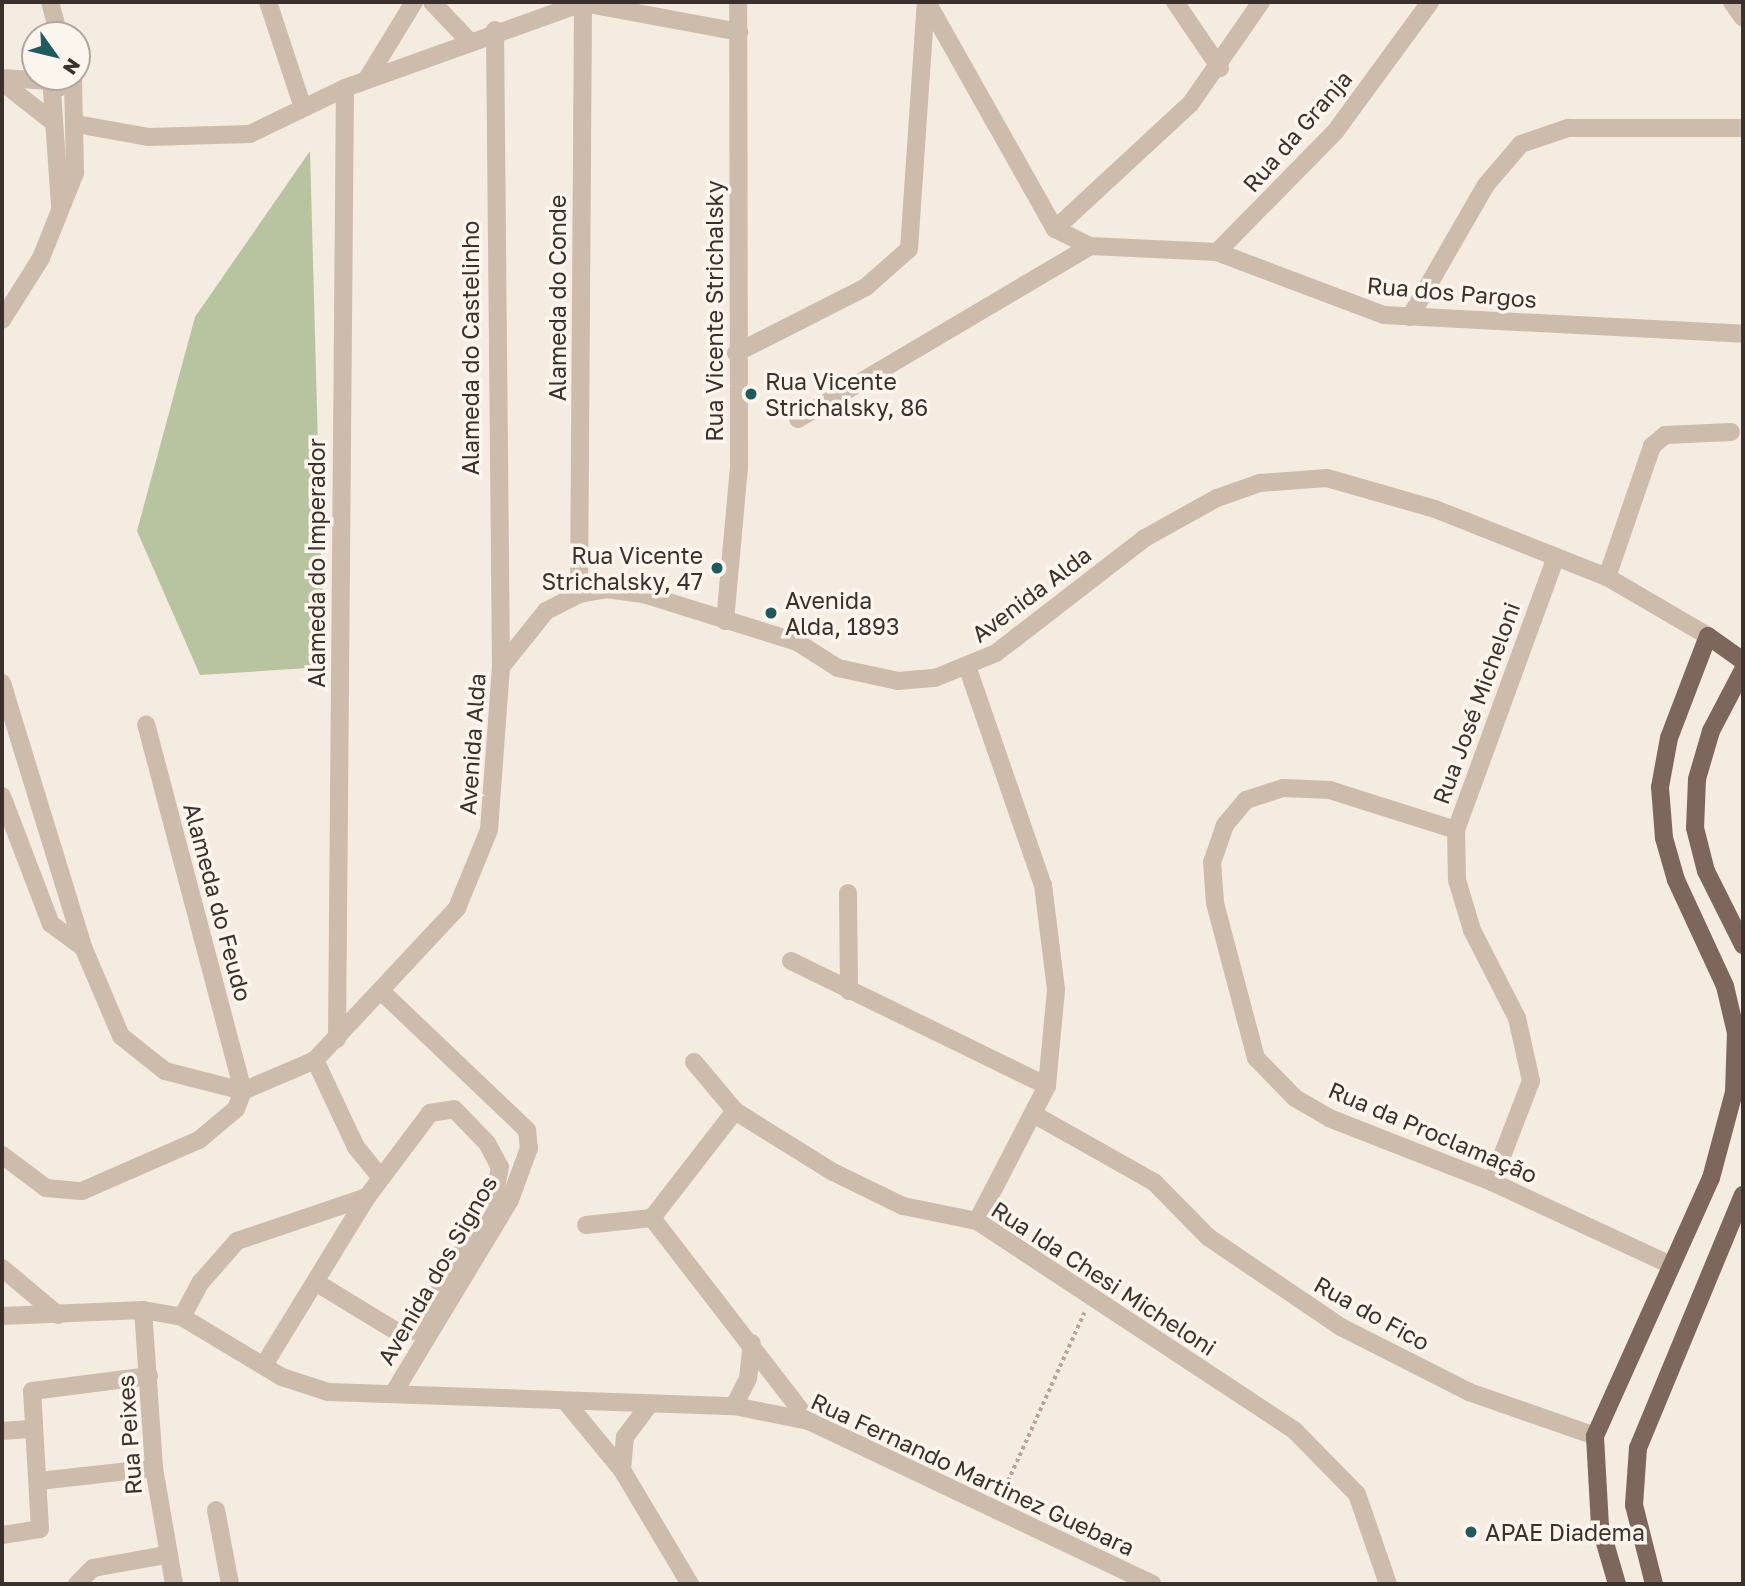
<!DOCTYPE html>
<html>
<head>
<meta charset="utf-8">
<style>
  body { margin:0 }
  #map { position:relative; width:1745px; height:1586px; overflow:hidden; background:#f4ebe1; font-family:"Golos Text",sans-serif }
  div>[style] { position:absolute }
  .green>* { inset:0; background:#b8c4a0 }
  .path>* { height:3.5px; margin-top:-1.75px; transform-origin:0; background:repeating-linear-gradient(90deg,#b9a596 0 3.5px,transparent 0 7px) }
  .minor>* { height:18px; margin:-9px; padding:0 9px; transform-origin:9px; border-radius:9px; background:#cdbbac }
  .major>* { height:18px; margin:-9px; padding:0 9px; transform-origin:9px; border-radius:9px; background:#7d675c }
  .dots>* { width:19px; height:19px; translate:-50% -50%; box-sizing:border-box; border:4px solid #fbf5ee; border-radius:50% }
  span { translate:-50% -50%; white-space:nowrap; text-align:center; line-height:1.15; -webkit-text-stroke:7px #fbf5ee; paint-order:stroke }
  .street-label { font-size:23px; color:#3b302b }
  .poi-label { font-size:23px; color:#3b302b }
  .left { translate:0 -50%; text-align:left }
  .right { translate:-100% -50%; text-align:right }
  .frame { position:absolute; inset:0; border:4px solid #3b302b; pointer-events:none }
  .north { position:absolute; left:21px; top:21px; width:70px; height:70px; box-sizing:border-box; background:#fbf5ee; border:2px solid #aea6a0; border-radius:50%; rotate:124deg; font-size:19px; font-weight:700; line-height:28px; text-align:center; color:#3b302b }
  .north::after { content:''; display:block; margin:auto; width:24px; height:32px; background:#1f5a5e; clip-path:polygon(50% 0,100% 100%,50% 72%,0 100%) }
</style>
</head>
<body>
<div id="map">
  <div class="green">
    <div style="clip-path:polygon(310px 151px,324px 667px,200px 675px,137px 531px,195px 317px)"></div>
  </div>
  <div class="path">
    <div style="left:1002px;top:1494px;width:199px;rotate:-65.6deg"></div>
  </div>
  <div class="minor">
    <div style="left:50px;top:2px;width:34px;rotate:75deg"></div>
    <div style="left:268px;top:2px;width:108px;rotate:71.7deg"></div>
    <div style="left:432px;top:2px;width:55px;rotate:46.5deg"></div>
    <div style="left:927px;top:2px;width:261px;rotate:60.6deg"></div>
    <div style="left:1055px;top:229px;width:39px;rotate:26deg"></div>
    <div style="left:1090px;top:246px;width:127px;rotate:2.7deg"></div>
    <div style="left:1217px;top:252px;width:178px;rotate:20.7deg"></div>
    <div style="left:1384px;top:315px;width:360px;rotate:3deg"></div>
    <div style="left:1175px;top:2px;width:80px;rotate:55.7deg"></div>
    <div style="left:1732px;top:2px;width:19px;rotate:55deg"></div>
    <div style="left:495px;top:30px;width:637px;rotate:89.46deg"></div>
    <div style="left:51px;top:77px;width:129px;rotate:86deg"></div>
    <div style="left:2px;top:78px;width:48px;rotate:3.6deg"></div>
    <div style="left:50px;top:81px;width:11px;rotate:41deg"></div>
    <div style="left:367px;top:79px;width:90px;rotate:-58.6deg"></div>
    <div style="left:2px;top:82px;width:65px;rotate:38.1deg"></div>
    <div style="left:76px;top:124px;width:73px;rotate:10.2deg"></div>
    <div style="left:148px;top:137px;width:102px;rotate:-1.7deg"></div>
    <div style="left:250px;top:134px;width:106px;rotate:-25.8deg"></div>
    <div style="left:345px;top:88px;width:253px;rotate:-19.7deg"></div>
    <div style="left:583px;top:3px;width:159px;rotate:10.5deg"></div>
    <div style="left:1055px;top:229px;width:185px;rotate:-42.8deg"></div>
    <div style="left:1191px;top:103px;width:123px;rotate:-55.3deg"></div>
    <div style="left:1217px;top:252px;width:168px;rotate:-45.5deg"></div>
    <div style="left:1335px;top:132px;width:161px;rotate:-53.8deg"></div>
    <div style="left:1410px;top:317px;width:152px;rotate:-60.1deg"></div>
    <div style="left:1486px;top:185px;width:54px;rotate:-49.5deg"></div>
    <div style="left:1521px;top:144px;width:50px;rotate:-18.8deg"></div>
    <div style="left:1568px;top:128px;width:175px"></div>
    <div style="left:2px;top:320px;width:73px;rotate:-57.8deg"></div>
    <div style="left:41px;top:258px;width:92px;rotate:-68.2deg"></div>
    <div style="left:75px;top:173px;width:96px;rotate:-91.2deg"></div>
    <div style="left:736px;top:353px;width:146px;rotate:-26.9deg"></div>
    <div style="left:866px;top:287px;width:57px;rotate:-41.5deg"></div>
    <div style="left:909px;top:249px;width:248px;rotate:-86.1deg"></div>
    <div style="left:798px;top:419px;width:339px;rotate:-30.6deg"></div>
    <div style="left:1607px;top:577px;width:139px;rotate:-71deg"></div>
    <div style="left:1652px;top:446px;width:17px;rotate:-40deg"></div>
    <div style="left:1665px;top:435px;width:66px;rotate:-2.6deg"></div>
    <div style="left:579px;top:594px;width:591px;rotate:-89.61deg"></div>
    <div style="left:725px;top:621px;width:154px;rotate:-84.8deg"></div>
    <div style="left:739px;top:468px;width:466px;rotate:-90.1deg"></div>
    <div style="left:968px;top:669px;width:229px;rotate:70.9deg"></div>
    <div style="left:1043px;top:885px;width:106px;rotate:82.9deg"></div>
    <div style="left:1056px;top:990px;width:96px;rotate:95.4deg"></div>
    <div style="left:1047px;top:1086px;width:152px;rotate:117.4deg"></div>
    <div style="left:2px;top:683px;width:276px;rotate:72.9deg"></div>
    <div style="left:83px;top:947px;width:97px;rotate:66.9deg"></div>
    <div style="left:121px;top:1036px;width:56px;rotate:38.5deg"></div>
    <div style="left:165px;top:1071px;width:81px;rotate:14.4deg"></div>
    <div style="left:243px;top:1091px;width:78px;rotate:-23.3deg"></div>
    <div style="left:315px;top:1060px;width:208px;rotate:-46.9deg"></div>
    <div style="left:457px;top:908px;width:84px;rotate:-67.7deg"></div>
    <div style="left:489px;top:830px;width:163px;rotate:-85.8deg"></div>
    <div style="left:501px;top:667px;width:72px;rotate:-51.2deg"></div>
    <div style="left:546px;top:611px;width:37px;rotate:-27deg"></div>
    <div style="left:579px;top:594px;width:27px;rotate:-10deg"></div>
    <div style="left:606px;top:589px;width:37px;rotate:8deg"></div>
    <div style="left:643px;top:594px;width:161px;rotate:17.3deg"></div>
    <div style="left:797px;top:642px;width:49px;rotate:32.4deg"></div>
    <div style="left:838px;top:668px;width:61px;rotate:12.2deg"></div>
    <div style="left:898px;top:681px;width:37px;rotate:-5deg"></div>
    <div style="left:935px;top:678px;width:66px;rotate:-22.3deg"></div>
    <div style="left:996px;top:653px;width:188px;rotate:-37.7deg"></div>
    <div style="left:1145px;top:538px;width:82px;rotate:-29.1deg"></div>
    <div style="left:1217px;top:498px;width:46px;rotate:-19.2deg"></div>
    <div style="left:1260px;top:483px;width:67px;rotate:-4.3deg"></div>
    <div style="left:1327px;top:478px;width:112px;rotate:16deg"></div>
    <div style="left:1435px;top:509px;width:185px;rotate:21.6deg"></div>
    <div style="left:1607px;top:577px;width:117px;rotate:30.3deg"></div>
    <div style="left:2px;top:796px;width:137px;rotate:69.1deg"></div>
    <div style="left:51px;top:924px;width:39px;rotate:36deg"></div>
    <div style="left:1456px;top:830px;width:132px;rotate:-162.4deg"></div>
    <div style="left:1330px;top:790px;width:47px;rotate:-177.6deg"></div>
    <div style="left:1283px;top:788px;width:39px;rotate:162deg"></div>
    <div style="left:1246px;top:800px;width:33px;rotate:130deg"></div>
    <div style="left:1225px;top:825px;width:39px;rotate:109deg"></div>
    <div style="left:1212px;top:862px;width:41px;rotate:85.8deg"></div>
    <div style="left:1215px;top:903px;width:160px;rotate:75.2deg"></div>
    <div style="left:1256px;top:1058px;width:56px;rotate:45.7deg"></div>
    <div style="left:1295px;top:1098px;width:39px;rotate:30deg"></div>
    <div style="left:1329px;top:1118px;width:175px;rotate:21.4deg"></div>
    <div style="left:1492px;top:1182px;width:195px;rotate:24.9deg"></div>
    <div style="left:848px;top:893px;width:98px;rotate:89.4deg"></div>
    <div style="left:791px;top:961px;width:285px;rotate:26deg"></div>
    <div style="left:382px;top:992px;width:200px;rotate:43.6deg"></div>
    <div style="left:527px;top:1130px;width:18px;rotate:84deg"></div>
    <div style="left:529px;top:1148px;width:55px;rotate:110.1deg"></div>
    <div style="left:510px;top:1200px;width:223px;rotate:121.1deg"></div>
    <div style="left:337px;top:1039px;width:951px;rotate:-89.52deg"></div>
    <div style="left:315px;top:1060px;width:96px;rotate:64.8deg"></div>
    <div style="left:356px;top:1147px;width:40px;rotate:51deg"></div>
    <div style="left:694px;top:1062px;width:64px;rotate:50.1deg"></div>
    <div style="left:735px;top:1111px;width:115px;rotate:31.9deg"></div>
    <div style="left:833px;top:1172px;width:78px;rotate:25.9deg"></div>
    <div style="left:903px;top:1206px;width:76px;rotate:11.5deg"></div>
    <div style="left:977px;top:1221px;width:381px;rotate:33.4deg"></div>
    <div style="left:1295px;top:1431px;width:88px;rotate:45.5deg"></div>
    <div style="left:1357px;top:1494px;width:95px;rotate:71deg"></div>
    <div style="left:1035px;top:1115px;width:137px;rotate:29.4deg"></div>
    <div style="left:1154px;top:1182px;width:77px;rotate:45.5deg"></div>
    <div style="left:1208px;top:1237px;width:161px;rotate:34.1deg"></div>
    <div style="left:1341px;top:1327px;width:144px;rotate:26.9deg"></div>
    <div style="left:1469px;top:1392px;width:133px;rotate:19.2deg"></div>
    <div style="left:2px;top:1155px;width:55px;rotate:36.9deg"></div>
    <div style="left:46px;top:1188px;width:36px;rotate:5deg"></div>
    <div style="left:82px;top:1191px;width:128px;rotate:-23.6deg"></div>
    <div style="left:199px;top:1140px;width:48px;rotate:-40deg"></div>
    <div style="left:236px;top:1109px;width:19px;rotate:-69deg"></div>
    <div style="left:243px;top:1091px;width:379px;rotate:-104.8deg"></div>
    <div style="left:1492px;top:1182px;width:108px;rotate:-68.9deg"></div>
    <div style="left:1531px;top:1081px;width:65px;rotate:-102.5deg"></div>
    <div style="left:1517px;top:1018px;width:99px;rotate:-117.1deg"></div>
    <div style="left:1472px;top:930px;width:52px;rotate:-106.7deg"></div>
    <div style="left:1457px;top:880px;width:50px;rotate:-91.1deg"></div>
    <div style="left:1456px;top:830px;width:291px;rotate:-69.9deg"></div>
    <div style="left:652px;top:1218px;width:257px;rotate:52.3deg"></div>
    <div style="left:586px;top:1225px;width:66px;rotate:-6.1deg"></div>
    <div style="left:652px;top:1218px;width:135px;rotate:-52.2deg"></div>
    <div style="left:2px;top:1268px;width:73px;rotate:40deg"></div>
    <div style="left:143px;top:1310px;width:158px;rotate:86deg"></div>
    <div style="left:154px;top:1468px;width:118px;rotate:80.2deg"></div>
    <div style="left:2px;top:1316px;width:141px;rotate:-2.4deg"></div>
    <div style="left:143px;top:1310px;width:40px;rotate:10deg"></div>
    <div style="left:182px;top:1317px;width:117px;rotate:31deg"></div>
    <div style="left:282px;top:1377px;width:48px;rotate:18.1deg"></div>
    <div style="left:328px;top:1392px;width:406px;rotate:2deg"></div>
    <div style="left:734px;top:1406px;width:76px;rotate:11.3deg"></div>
    <div style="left:809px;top:1421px;width:380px;rotate:25.4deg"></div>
    <div style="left:182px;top:1317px;width:40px;rotate:-62deg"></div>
    <div style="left:201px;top:1282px;width:55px;rotate:-48.7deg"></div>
    <div style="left:237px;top:1241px;width:137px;rotate:-18.7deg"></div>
    <div style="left:264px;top:1365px;width:197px;rotate:-58.5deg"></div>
    <div style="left:367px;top:1197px;width:105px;rotate:-53.1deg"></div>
    <div style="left:430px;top:1113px;width:24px;rotate:-9deg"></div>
    <div style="left:454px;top:1109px;width:47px;rotate:45.9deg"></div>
    <div style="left:487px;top:1143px;width:27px;rotate:62deg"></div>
    <div style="left:500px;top:1167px;width:25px;rotate:101deg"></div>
    <div style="left:495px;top:1192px;width:159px;rotate:119.5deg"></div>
    <div style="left:417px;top:1330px;width:18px;rotate:171deg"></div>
    <div style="left:399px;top:1333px;width:96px;rotate:-148.6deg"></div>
    <div style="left:566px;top:1402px;width:88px;rotate:50.5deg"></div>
    <div style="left:622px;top:1470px;width:133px;rotate:59.2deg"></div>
    <div style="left:734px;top:1406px;width:30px;rotate:-63deg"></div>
    <div style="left:748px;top:1379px;width:36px;rotate:-84deg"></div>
    <div style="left:2px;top:1431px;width:32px;rotate:-4deg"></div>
    <div style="left:622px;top:1470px;width:33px;rotate:-85deg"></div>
    <div style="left:625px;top:1437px;width:38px;rotate:-53deg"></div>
    <div style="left:39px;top:1481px;width:116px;rotate:-6.4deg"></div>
    <div style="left:216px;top:1510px;width:75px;rotate:79.3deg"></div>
    <div style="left:2px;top:1535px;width:38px;rotate:-9deg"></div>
    <div style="left:40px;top:1529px;width:138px;rotate:-93.3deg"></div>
    <div style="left:32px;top:1391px;width:118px;rotate:-7.3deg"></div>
    <div style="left:77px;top:1584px;width:23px;rotate:-45deg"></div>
    <div style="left:93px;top:1568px;width:73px;rotate:-10.2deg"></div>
  </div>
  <div class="major">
    <div style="left:1743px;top:670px;width:69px;rotate:117.7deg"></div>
    <div style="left:1711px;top:731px;width:50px;rotate:106.3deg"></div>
    <div style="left:1697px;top:779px;width:49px;rotate:92.3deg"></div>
    <div style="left:1695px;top:828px;width:44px;rotate:75.7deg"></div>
    <div style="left:1706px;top:871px;width:83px;rotate:63.4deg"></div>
    <div style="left:1617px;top:1584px;width:60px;rotate:-106.3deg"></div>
    <div style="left:1600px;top:1526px;width:90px;rotate:-93.2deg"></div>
    <div style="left:1595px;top:1436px;width:283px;rotate:-65.8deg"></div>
    <div style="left:1711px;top:1178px;width:89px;rotate:-75deg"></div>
    <div style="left:1734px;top:1092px;width:59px;rotate:-88.1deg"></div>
    <div style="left:1736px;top:1033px;width:48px;rotate:-103.2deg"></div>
    <div style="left:1725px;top:986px;width:117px;rotate:-114.8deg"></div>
    <div style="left:1676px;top:880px;width:44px;rotate:-105.9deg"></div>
    <div style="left:1664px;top:838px;width:51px;rotate:-94.5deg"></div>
    <div style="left:1660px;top:787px;width:50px;rotate:-79.6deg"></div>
    <div style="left:1669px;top:738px;width:109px;rotate:-69.1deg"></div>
    <div style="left:1708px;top:636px;width:43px;rotate:35.5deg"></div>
    <div style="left:1654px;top:1584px;width:81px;rotate:-104.2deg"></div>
    <div style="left:1634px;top:1505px;width:57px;rotate:-86deg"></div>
    <div style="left:1638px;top:1448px;width:274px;rotate:-67.5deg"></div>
  </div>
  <div class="dots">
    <div style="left:751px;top:394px;background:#1f5a5e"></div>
    <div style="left:717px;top:568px;background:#1f5a5e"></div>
    <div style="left:771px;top:613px;background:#1f5a5e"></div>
    <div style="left:1471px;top:1532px;background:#1f5a5e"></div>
  </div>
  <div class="street-label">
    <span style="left:1297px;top:131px;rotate:-49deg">Rua da Granja</span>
    <span style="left:1452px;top:292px;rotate:5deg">Rua dos Pargos</span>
    <span style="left:557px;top:298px;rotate:-90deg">Alameda do Conde</span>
    <span style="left:714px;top:311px;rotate:-90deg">Rua Vicente Strichalsky</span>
    <span style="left:470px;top:348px;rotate:-90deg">Alameda do Castelinho</span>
    <span style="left:316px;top:563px;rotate:-90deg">Alameda do Imperador</span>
    <span style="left:1031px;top:594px;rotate:-37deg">Avenida Alda</span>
    <span style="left:1476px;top:703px;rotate:-70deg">Rua José Micheloni</span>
    <span style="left:472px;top:744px;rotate:-86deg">Avenida Alda</span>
    <span style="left:218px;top:902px;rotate:75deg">Alameda do Feudo</span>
    <span style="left:1433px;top:1132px;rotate:23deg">Rua da Proclamação</span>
    <span style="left:437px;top:1270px;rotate:-60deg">Avenida dos Signos</span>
    <span style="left:1104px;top:1278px;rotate:33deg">Rua Ida Chesi Micheloni</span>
    <span style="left:1372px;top:1313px;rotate:29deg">Rua do Fico</span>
    <span style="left:129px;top:1435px;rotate:-94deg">Rua Peixes</span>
    <span style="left:973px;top:1474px;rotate:25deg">Rua Fernando Martinez Guebara</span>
  </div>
  <div class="poi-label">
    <span class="left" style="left:765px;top:394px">Rua Vicente<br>Strichalsky, 86</span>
    <span class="right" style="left:703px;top:568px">Rua Vicente<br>Strichalsky, 47</span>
    <span class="left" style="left:785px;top:613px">Avenida<br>Alda, 1893</span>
    <span class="left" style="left:1485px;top:1532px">APAE Diadema</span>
  </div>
  <div class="frame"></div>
  <div class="north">N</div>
</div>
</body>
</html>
